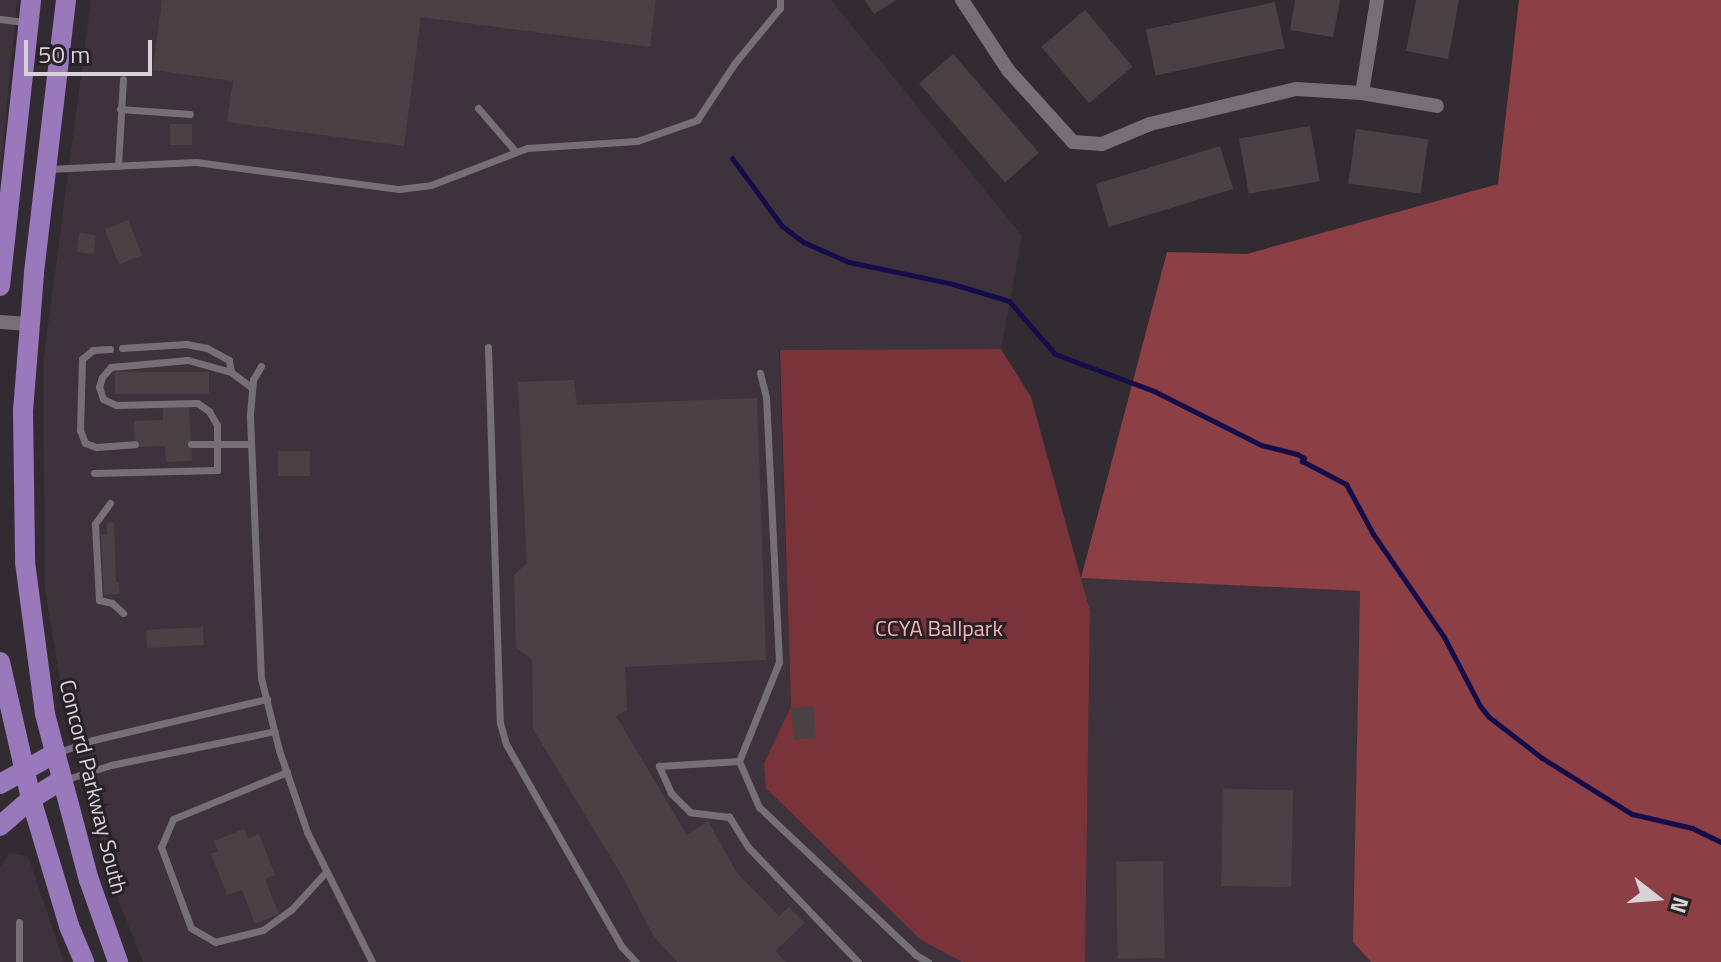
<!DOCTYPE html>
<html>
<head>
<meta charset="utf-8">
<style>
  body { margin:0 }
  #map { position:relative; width:1721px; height:962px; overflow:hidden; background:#322c32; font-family:"Titillium Web",sans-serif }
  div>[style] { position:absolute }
  .built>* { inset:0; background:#3e333d }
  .green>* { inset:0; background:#7a3439 }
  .forest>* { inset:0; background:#8c3f45 }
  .stream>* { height:5px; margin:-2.5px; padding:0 2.5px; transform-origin:2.5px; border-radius:2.5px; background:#150d49 }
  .building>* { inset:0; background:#4a4144; transform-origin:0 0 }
  .service>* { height:7px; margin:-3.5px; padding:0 3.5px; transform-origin:3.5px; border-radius:3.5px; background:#776f76 }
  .minor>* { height:14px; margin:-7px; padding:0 7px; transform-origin:7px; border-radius:7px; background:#776f76 }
  .primary>* { height:20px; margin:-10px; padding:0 10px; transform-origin:10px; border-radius:10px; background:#9979bc }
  span { translate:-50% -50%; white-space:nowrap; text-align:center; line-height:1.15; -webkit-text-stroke:6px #282228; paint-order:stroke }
  .park-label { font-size:22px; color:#f8b3b4 }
  .street-label { font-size:22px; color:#d7d2d6 }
  .north { position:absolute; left:1617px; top:858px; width:80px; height:80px; -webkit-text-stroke:6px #282228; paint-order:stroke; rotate:107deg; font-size:22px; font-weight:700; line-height:32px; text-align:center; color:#d7d2d6 }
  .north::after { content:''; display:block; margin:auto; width:28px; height:36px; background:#d7d2d6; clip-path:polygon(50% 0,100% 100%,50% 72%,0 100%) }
  .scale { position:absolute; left:24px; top:40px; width:128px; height:36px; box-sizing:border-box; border:4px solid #d7d2d6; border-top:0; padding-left:10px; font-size:24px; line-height:28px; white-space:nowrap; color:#d7d2d6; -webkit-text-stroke:6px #282228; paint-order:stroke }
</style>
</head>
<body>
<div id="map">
  <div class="built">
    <div style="clip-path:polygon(0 0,17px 0,0 175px)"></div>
    <div style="clip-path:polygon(91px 0,831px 0,1022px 236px,1001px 349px,779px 350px,791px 708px,764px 763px,921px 940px,962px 962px,143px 962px,119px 902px,66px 715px,45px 590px,43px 364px)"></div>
    <div style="clip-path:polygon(1081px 578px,1360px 591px,1353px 942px,1371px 962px,1085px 962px,1090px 611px)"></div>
    <div style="clip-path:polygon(9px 853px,28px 856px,64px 962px,0 962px,0 867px)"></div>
  </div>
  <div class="green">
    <div style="clip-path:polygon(1001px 349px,1031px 397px,1090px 611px,1085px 962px,962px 962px,921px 940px,766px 788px,764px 763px,791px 707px,780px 350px)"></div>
  </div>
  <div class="forest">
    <div style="clip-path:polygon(1519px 0,1721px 0,1721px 962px,1371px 962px,1353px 942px,1360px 591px,1081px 578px,1167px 252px,1247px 254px,1498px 184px)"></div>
  </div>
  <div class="stream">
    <div style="left:732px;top:158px;width:84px;rotate:53.7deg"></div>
    <div style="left:782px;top:226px;width:26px;rotate:37deg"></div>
    <div style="left:803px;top:242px;width:50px;rotate:23.5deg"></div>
    <div style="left:849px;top:262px;width:106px;rotate:11.9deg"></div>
    <div style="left:953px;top:284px;width:59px;rotate:16.9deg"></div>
    <div style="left:1009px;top:301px;width:70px;rotate:49deg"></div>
    <div style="left:1055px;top:354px;width:106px;rotate:20.5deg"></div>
    <div style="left:1154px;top:391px;width:120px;rotate:26.8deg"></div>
    <div style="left:1261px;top:445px;width:37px;rotate:14deg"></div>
    <div style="left:1297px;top:454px;width:8px;rotate:30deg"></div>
    <div style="left:1304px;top:458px;width:4px;rotate:124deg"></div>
    <div style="left:1302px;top:461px;width:50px;rotate:27.6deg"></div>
    <div style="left:1346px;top:484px;width:57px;rotate:61.6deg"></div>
    <div style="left:1373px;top:534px;width:125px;rotate:55.4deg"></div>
    <div style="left:1444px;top:637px;width:78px;rotate:62.4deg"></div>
    <div style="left:1480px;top:706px;width:14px;rotate:51deg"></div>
    <div style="left:1489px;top:717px;width:67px;rotate:37.7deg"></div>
    <div style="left:1542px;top:758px;width:106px;rotate:31.9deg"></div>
    <div style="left:1632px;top:814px;width:62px;rotate:13.1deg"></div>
    <div style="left:1692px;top:828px;width:32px;rotate:26deg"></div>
  </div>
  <div class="building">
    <div style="clip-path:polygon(162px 0,656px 0,650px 47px,421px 17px,404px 146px,227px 122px,233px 81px,153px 70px)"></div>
    <div style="clip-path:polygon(865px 0,896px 0,874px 14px)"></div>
    <div style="clip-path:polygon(1295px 0,1340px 0,1333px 37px,1290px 30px)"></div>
    <div style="clip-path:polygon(1416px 0,1459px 0,1448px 59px,1406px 51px)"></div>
    <div style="left:1275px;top:2px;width:47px;height:132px;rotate:78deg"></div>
    <div style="left:1085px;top:10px;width:74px;height:57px;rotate:50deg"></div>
    <div style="left:953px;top:54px;width:131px;height:45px;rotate:49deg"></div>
    <div style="left:170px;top:124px;width:22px;height:21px"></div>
    <div style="left:1310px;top:126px;width:56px;height:72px;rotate:80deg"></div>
    <div style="left:1356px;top:129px;width:73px;height:55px;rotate:8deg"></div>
    <div style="left:1220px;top:146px;width:45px;height:130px;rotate:73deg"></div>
    <div style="left:128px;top:220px;width:38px;height:25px;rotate:68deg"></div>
    <div style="left:79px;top:233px;width:17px;height:19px;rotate:7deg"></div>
    <div style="left:209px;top:372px;width:22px;height:94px;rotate:90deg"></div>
    <div style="clip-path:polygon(574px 380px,577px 405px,757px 398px,766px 660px,625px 667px,627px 710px,616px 716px,687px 835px,708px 821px,737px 873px,779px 916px,789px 907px,805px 923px,775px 951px,786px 962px,677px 962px,653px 935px,622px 876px,533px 729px,532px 660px,516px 647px,514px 575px,527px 563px,518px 382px)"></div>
    <div style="clip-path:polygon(189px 407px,192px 461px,166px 462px,165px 446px,135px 447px,134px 421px,163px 420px,163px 408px)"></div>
    <div style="left:278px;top:451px;width:32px;height:25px"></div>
    <div style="clip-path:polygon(114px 522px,116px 582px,119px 582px,120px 594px,104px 595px,101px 534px,107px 534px,107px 523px)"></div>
    <div style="left:203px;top:627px;width:18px;height:57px;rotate:87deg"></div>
    <div style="left:813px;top:706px;width:32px;height:22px;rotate:85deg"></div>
    <div style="left:1223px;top:789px;width:70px;height:97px;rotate:1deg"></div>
    <div style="clip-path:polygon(244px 829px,248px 838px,259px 834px,275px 875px,265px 879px,279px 914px,255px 924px,242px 890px,227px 895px,211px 854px,218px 851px,214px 841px)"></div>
    <div style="left:1163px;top:861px;width:97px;height:47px;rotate:89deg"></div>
  </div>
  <div class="service">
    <div style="left:0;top:19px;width:26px;rotate:7deg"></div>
    <div style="left:478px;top:108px;width:58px;rotate:49.2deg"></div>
    <div style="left:120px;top:109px;width:70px;rotate:4.1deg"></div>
    <div style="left:118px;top:166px;width:87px;rotate:-86.7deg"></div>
    <div style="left:48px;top:169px;width:148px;rotate:-2.7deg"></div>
    <div style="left:196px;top:162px;width:205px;rotate:7.6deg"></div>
    <div style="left:399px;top:189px;width:32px;rotate:-7deg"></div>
    <div style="left:431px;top:185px;width:103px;rotate:-21.1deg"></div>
    <div style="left:527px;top:148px;width:110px;rotate:-3.6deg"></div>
    <div style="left:637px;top:141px;width:64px;rotate:-19.3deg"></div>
    <div style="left:697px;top:120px;width:67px;rotate:-56.5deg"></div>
    <div style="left:734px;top:64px;width:72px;rotate:-50.6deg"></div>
    <div style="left:780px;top:8px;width:8px;rotate:-90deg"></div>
    <div style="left:488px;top:347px;width:376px;rotate:88.2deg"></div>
    <div style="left:500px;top:723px;width:22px;rotate:74deg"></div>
    <div style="left:506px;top:744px;width:232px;rotate:60.3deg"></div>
    <div style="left:621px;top:946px;width:22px;rotate:47deg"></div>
    <div style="left:122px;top:348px;width:64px;rotate:-3.6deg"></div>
    <div style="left:186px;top:344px;width:21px;rotate:11deg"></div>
    <div style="left:207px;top:348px;width:25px;rotate:29deg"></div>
    <div style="left:229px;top:360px;width:12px;rotate:81deg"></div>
    <div style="left:110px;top:349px;width:17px;rotate:177deg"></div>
    <div style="left:93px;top:350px;width:14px;rotate:141deg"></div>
    <div style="left:82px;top:359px;width:71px;rotate:91.6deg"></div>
    <div style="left:80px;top:430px;width:14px;rotate:69deg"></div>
    <div style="left:85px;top:443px;width:12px;rotate:20deg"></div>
    <div style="left:96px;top:447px;width:39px;rotate:-4deg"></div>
    <div style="left:261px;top:366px;width:16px;rotate:120deg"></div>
    <div style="left:253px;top:380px;width:37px;rotate:95deg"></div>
    <div style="left:250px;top:417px;width:261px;rotate:87.6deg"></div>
    <div style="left:261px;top:678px;width:74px;rotate:76deg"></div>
    <div style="left:279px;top:750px;width:87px;rotate:71.1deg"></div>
    <div style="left:307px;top:832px;width:145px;rotate:63.4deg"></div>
    <div style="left:191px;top:444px;width:60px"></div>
    <div style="left:94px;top:473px;width:123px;rotate:-1.4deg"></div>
    <div style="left:217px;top:470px;width:45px;rotate:-90deg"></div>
    <div style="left:217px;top:425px;width:16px;rotate:-120deg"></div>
    <div style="left:209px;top:411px;width:14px;rotate:-146deg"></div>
    <div style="left:197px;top:403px;width:81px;rotate:178.6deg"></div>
    <div style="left:116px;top:405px;width:14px;rotate:-155deg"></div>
    <div style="left:103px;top:399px;width:13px;rotate:-108deg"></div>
    <div style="left:99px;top:387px;width:10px;rotate:-73deg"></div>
    <div style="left:102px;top:377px;width:13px;rotate:-48deg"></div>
    <div style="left:111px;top:367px;width:77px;rotate:-5.2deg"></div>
    <div style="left:188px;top:360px;width:45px;rotate:15.6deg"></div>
    <div style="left:231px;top:372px;width:26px;rotate:37deg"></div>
    <div style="left:110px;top:503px;width:26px;rotate:126deg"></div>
    <div style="left:95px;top:524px;width:76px;rotate:87deg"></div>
    <div style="left:99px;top:600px;width:13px;rotate:13deg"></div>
    <div style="left:112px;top:603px;width:15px;rotate:42deg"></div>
    <div style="left:56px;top:753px;width:39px;rotate:-19deg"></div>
    <div style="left:93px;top:740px;width:179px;rotate:-13.3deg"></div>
    <div style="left:739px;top:761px;width:107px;rotate:-68deg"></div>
    <div style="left:779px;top:662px;width:265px;rotate:-92.8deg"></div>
    <div style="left:766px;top:397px;width:25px;rotate:-104deg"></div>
    <div style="left:287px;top:772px;width:123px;rotate:157.6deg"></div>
    <div style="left:173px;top:819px;width:30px;rotate:113deg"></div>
    <div style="left:161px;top:847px;width:86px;rotate:69.7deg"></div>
    <div style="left:191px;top:928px;width:28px;rotate:30deg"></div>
    <div style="left:215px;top:942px;width:49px;rotate:-14deg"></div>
    <div style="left:263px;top:930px;width:34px;rotate:-36deg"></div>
    <div style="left:291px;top:910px;width:52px;rotate:-47.4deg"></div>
    <div style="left:67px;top:779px;width:46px;rotate:-17.7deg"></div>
    <div style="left:111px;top:765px;width:167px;rotate:-11.7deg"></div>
    <div style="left:19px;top:922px;width:40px;rotate:90deg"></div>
    <div style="left:858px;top:962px;width:159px;rotate:-133.7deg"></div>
    <div style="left:748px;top:847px;width:36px;rotate:-122deg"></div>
    <div style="left:729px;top:817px;width:39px;rotate:-173deg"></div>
    <div style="left:690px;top:812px;width:27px;rotate:-135deg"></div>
    <div style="left:671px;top:793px;width:30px;rotate:-114deg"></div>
    <div style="left:659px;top:766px;width:80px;rotate:-3.6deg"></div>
    <div style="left:739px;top:761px;width:50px;rotate:66.5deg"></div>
    <div style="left:759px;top:807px;width:216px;rotate:43.3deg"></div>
    <div style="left:916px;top:955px;width:14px;rotate:30deg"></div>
  </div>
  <div class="minor">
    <div style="left:962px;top:0;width:84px;rotate:56.7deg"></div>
    <div style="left:1008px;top:70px;width:97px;rotate:47.9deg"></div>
    <div style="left:1073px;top:142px;width:29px;rotate:4deg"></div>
    <div style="left:1102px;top:144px;width:52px;rotate:-22.6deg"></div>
    <div style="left:1150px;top:124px;width:150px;rotate:-13.5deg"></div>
    <div style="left:1296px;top:89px;width:66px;rotate:3.5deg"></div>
    <div style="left:1362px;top:93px;width:76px;rotate:9.8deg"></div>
    <div style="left:1362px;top:93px;width:94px;rotate:-80.8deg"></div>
    <div style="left:0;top:322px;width:30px;rotate:4deg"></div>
  </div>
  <div class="primary">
    <div style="left:66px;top:0;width:276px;rotate:96.7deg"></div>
    <div style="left:34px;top:274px;width:136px;rotate:94.6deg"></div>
    <div style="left:23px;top:410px;width:152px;rotate:89.2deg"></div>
    <div style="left:25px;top:562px;width:153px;rotate:82.5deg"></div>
    <div style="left:45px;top:714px;width:172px;rotate:75.2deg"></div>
    <div style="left:89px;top:880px;width:87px;rotate:70.5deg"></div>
    <div style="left:0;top:286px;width:288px;rotate:-83.8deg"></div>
    <div style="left:0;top:662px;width:140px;rotate:77.2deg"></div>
    <div style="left:31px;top:799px;width:133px;rotate:73.3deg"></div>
    <div style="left:69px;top:926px;width:39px;rotate:67deg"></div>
    <div style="left:0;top:784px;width:62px;rotate:-29.1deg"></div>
    <div style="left:0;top:826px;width:41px;rotate:-41.1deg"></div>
    <div style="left:31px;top:799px;width:36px;rotate:-32deg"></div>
  </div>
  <div class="park-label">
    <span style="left:939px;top:629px">CCYA Ballpark</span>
  </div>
  <div class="street-label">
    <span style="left:93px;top:787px;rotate:76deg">Concord Parkway South</span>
  </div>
  <div class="north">N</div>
  <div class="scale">50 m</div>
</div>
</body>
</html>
